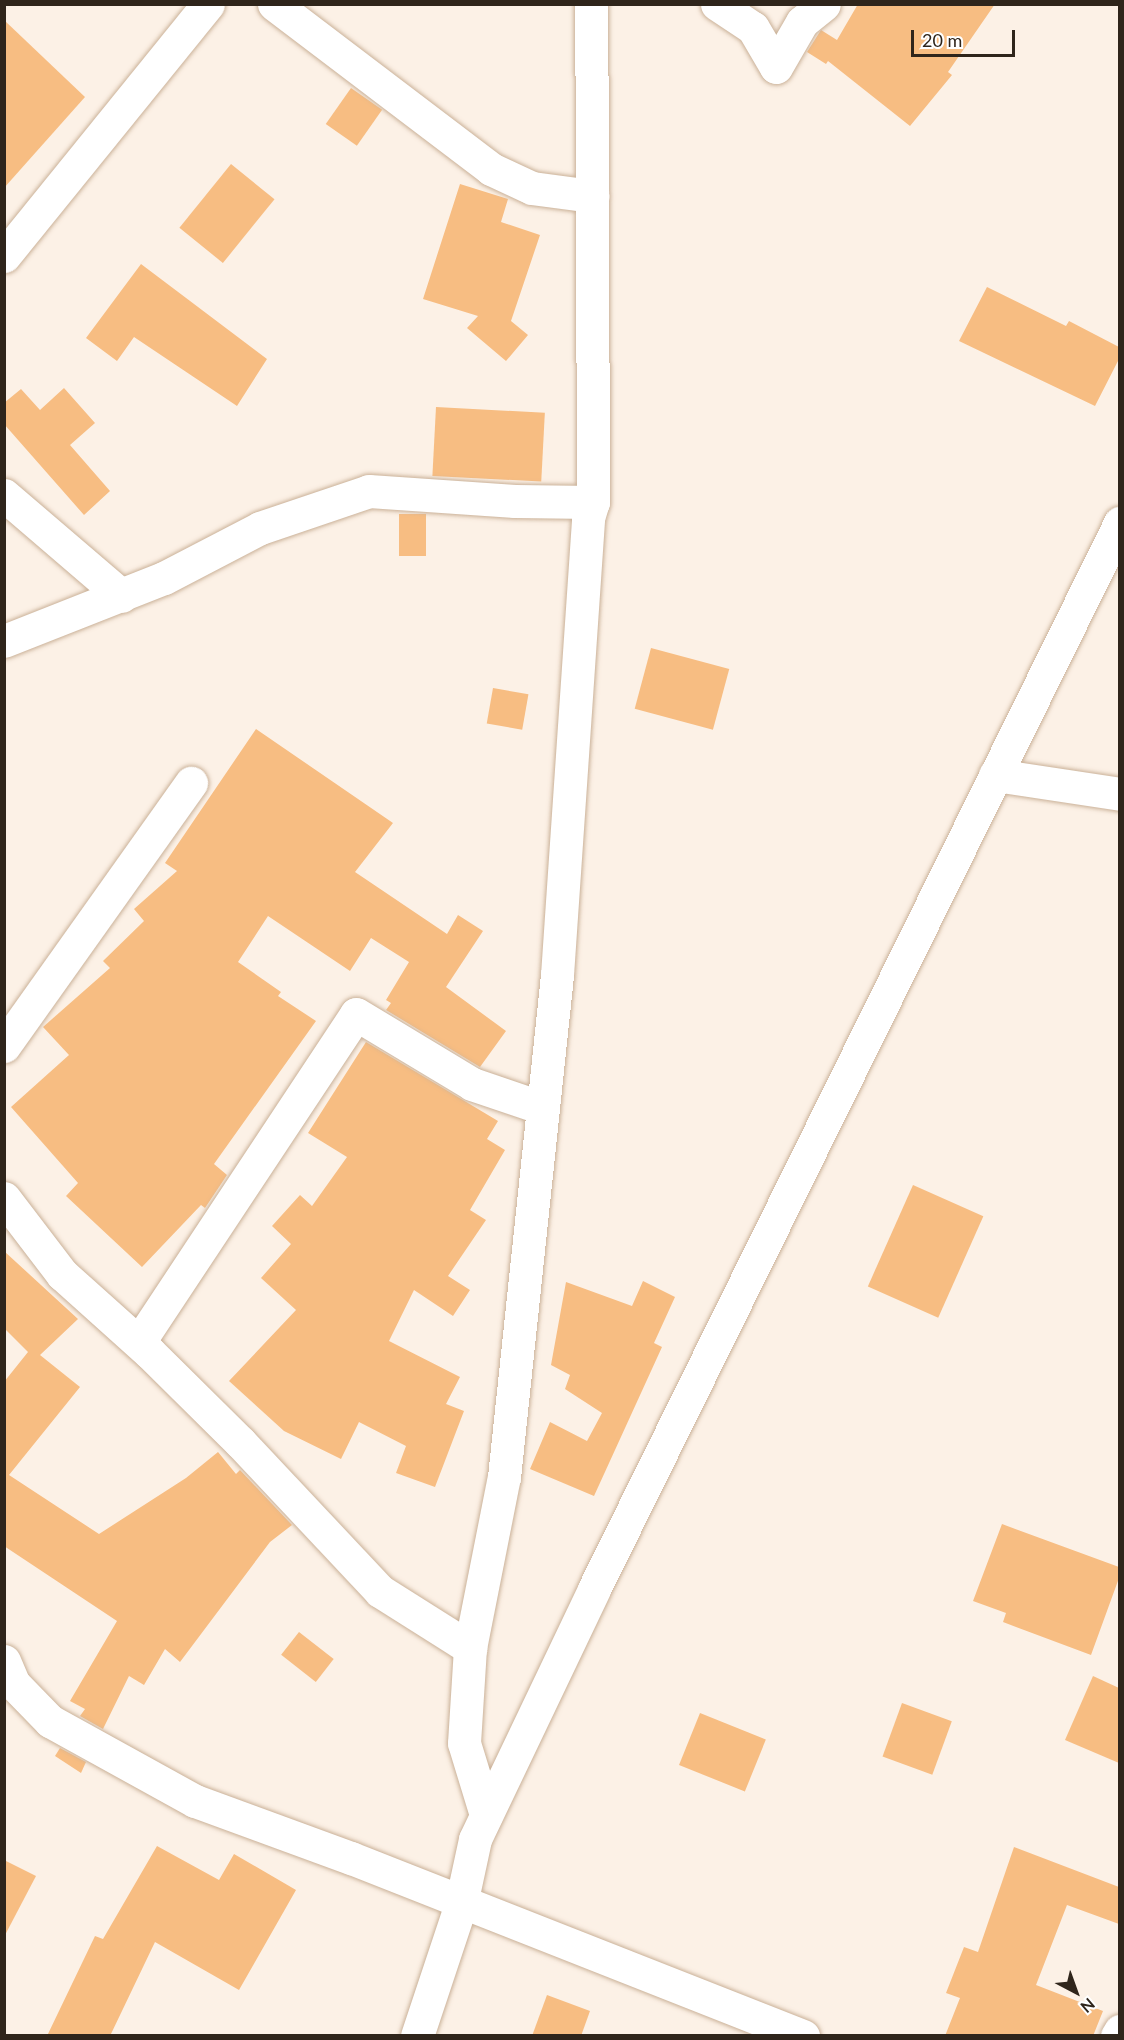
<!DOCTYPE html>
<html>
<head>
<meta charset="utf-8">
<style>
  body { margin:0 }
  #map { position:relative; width:1124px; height:2040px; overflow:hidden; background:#fcf1e6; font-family:Lato,sans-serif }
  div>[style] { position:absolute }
  .building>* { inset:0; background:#f7bd82; transform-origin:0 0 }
  .roads { filter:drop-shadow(0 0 2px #cab198) drop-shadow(0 0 2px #cab198) }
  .minor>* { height:33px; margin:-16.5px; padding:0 16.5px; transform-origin:16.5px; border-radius:16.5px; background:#fff }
  .tertiary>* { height:33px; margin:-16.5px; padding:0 16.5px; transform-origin:16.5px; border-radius:16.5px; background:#fff }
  span { translate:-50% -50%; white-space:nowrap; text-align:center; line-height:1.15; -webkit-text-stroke:4.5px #fff; paint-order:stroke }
  .frame { position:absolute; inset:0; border:6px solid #2f251b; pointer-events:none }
  .north { position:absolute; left:1046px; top:1962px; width:60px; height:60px; -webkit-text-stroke:4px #fff; paint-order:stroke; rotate:139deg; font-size:16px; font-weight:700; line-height:24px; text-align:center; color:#2f251b }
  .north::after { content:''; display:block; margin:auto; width:21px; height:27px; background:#2f251b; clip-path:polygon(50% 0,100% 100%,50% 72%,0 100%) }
  .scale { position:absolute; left:911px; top:30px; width:104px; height:27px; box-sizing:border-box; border:3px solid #2f251b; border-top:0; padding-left:8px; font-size:18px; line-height:21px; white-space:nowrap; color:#2f251b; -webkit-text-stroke:4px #fff; paint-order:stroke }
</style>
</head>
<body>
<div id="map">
  <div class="building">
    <div style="clip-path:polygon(858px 4px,995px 4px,948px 72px,952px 75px,910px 126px,828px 61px,826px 64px,807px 52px,821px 30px,837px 40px)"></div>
    <div style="clip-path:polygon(4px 20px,85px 97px,4px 188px)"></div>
    <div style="left:351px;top:88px;width:38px;height:44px;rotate:35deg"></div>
    <div style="left:231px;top:164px;width:56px;height:82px;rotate:39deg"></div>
    <div style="clip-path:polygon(460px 184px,508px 199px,501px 222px,540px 235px,511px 321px,528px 335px,506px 361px,467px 328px,478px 316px,423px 299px)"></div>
    <div style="clip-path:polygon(141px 264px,267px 359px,237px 406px,134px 337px,117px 361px,86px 338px)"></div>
    <div style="clip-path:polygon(987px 287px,1066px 326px,1069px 321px,1119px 347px,1119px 359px,1095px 406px,959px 341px)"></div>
    <div style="clip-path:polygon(64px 388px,95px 423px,70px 445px,110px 491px,84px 515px,4px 424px,4px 403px,21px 389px,40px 410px)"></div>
    <div style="left:436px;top:407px;width:109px;height:69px;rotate:3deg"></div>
    <div style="left:399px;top:514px;width:27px;height:42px"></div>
    <div style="left:651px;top:648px;width:81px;height:63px;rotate:15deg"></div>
    <div style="left:493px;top:688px;width:36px;height:36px;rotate:10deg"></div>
    <div style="clip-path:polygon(256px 729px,393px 823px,355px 872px,447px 934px,458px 915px,483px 931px,446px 987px,506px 1031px,480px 1067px,386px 1010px,391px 1003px,386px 1000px,409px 962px,371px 938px,350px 971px,268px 916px,238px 962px,281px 992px,278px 996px,316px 1021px,214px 1164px,227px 1175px,205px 1208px,201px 1205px,142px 1267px,66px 1196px,78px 1183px,11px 1107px,69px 1055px,43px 1027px,110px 968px,103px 961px,144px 921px,134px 909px,177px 871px,165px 863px)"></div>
    <div style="clip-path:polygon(366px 1042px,498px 1121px,487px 1139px,505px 1150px,470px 1210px,486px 1220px,448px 1276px,470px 1290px,453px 1316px,414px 1290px,389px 1341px,460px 1377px,446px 1404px,464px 1411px,435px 1487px,396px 1473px,406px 1446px,359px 1422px,341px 1459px,284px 1431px,229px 1381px,296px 1310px,261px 1278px,291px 1244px,272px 1226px,300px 1195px,312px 1206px,347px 1157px,308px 1133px)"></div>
    <div style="left:913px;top:1185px;width:77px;height:111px;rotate:24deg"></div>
    <div style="clip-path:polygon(4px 1251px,78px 1319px,40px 1355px,80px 1387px,9px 1475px,99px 1534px,186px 1478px,218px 1452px,236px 1474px,240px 1470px,292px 1525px,270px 1542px,180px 1662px,165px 1649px,144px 1685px,129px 1676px,103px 1729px,80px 1716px,85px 1709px,70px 1701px,117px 1621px,4px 1546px,4px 1382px,28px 1352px,4px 1328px)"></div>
    <div style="clip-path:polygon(643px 1281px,675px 1297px,654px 1343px,662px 1347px,594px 1496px,530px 1469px,550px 1422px,587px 1441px,602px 1413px,565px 1389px,570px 1375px,551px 1365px,566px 1282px,632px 1306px)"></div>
    <div style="clip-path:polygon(1002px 1524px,1119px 1567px,1119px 1578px,1091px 1655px,1003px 1622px,1006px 1613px,973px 1601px)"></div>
    <div style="left:299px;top:1632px;width:44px;height:29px;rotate:38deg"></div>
    <div style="clip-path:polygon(1093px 1676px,1119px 1688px,1119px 1763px,1065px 1740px)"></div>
    <div style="left:902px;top:1703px;width:53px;height:57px;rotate:20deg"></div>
    <div style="left:700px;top:1713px;width:71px;height:56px;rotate:22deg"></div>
    <div style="clip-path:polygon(60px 1748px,86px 1762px,81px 1773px,55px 1756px)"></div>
    <div style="clip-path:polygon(157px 1846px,219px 1880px,234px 1854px,296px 1890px,239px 1990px,155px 1942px,110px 2036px,47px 2036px,95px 1936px,103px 1939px)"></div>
    <div style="clip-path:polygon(1014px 1847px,1119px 1887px,1119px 1924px,1067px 1905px,1036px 1985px,1103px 2011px,1093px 2036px,945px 2036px,960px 1998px,946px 1993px,964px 1947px,978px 1952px)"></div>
    <div style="clip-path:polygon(4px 1860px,36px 1876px,4px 1937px)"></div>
    <div style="clip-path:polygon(547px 1995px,590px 2011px,581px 2036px,532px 2036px)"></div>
  </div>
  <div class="roads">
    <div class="minor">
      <div style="left:274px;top:4px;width:273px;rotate:37.2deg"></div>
      <div style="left:491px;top:169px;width:45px;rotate:24.9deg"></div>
      <div style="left:532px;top:188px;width:61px;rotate:7.6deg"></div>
      <div style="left:717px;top:4px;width:43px;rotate:33.7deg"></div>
      <div style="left:753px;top:28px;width:45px;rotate:59.5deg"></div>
      <div style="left:776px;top:67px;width:52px;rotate:-60deg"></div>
      <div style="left:802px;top:22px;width:28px;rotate:-39deg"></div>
      <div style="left:4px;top:256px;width:324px;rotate:-51deg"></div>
      <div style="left:4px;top:495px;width:155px;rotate:40.6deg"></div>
      <div style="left:4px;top:641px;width:172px;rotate:-21.5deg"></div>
      <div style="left:164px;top:578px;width:108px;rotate:-27.5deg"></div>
      <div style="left:260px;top:528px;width:115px;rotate:-18.7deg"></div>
      <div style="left:369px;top:491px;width:146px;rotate:3.9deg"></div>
      <div style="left:515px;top:501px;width:78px;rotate:0.7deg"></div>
      <div style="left:995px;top:775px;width:126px;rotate:8.6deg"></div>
      <div style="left:4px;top:1046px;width:323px;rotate:-54.6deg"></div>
      <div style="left:4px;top:1198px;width:96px;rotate:52.7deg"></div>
      <div style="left:62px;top:1274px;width:117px;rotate:41.9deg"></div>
      <div style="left:149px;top:1352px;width:129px;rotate:44.7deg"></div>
      <div style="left:241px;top:1443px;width:203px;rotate:46.8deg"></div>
      <div style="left:380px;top:1591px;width:107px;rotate:32.3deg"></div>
      <div style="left:139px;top:1342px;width:393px;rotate:-56.5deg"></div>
      <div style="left:356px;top:1014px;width:135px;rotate:31.1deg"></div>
      <div style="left:472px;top:1084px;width:75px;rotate:18.7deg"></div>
      <div style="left:4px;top:1661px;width:25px;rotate:67deg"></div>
      <div style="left:14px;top:1684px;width:52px;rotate:45.8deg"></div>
      <div style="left:50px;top:1721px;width:166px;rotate:28.9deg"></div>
      <div style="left:195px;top:1801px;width:166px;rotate:20.1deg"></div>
      <div style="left:351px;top:1858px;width:486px;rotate:21.5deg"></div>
      <div style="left:486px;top:1815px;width:75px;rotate:-107deg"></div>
      <div style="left:464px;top:1743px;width:95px;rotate:-86.4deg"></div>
      <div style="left:470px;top:1648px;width:174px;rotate:-78.8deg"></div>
      <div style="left:504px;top:1477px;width:505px;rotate:-83.97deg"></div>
      <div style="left:557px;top:975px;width:458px;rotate:-86.1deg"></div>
      <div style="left:588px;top:518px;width:17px;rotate:-73deg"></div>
      <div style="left:593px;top:502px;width:498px;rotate:-90.2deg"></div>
      <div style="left:1117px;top:2036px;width:6px;rotate:-59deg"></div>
    </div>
    <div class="tertiary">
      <div style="left:417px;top:2036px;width:139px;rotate:-71.6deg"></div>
      <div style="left:461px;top:1904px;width:66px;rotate:-77.8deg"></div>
      <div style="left:475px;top:1839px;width:277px;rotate:-64.5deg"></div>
      <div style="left:594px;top:1589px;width:1189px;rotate:-63.74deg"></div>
    </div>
  </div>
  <div class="frame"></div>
  <div class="north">N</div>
  <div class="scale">20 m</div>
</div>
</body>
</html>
